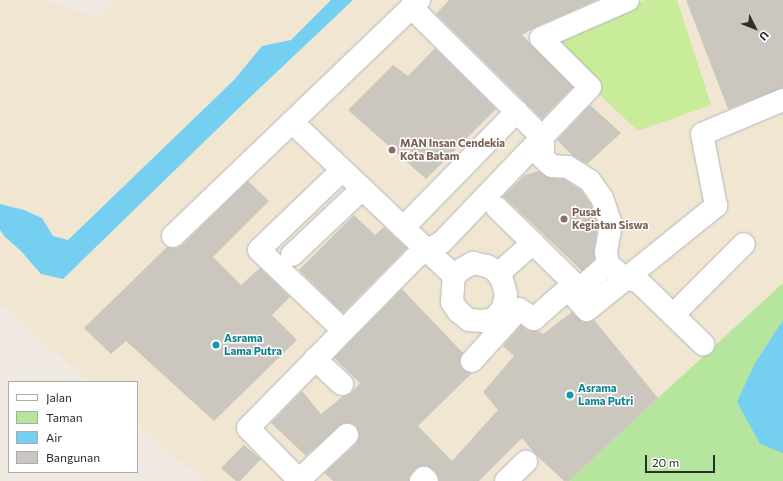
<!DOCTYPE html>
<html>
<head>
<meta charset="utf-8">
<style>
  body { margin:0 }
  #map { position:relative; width:783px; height:481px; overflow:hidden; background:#efe9e1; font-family:Commissioner,sans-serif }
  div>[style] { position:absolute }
  .education>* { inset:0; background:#f0e6d1 }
  .green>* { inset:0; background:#b6e59e }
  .pitch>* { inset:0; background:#c9ec9a }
  .water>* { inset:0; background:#75cff0 }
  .building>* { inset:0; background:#cbc7bf }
  .roads { filter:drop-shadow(0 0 1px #b4b7c1) drop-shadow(0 0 1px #b4b7c1) }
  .minor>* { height:22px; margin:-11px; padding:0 11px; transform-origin:11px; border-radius:11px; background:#fff }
  .dots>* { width:11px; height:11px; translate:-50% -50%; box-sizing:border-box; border:2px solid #fff; border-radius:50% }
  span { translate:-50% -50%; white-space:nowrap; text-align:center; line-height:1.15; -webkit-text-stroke:3px #fff; paint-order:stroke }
  .education-label { font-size:11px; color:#785e54; font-weight:700 }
  .left { translate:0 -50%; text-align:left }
  .culture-label { font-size:11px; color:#0d838f; font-weight:700 }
  .legend { position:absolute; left:8px; top:381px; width:130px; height:92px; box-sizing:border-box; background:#fff; border:1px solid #ababab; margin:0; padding:5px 7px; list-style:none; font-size:12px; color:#2e2e2e }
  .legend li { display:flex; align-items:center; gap:8px; height:20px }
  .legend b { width:20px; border:1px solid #ababab }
  .north { position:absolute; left:735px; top:8px; width:40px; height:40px; -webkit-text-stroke:3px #fff; paint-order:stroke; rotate:132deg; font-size:11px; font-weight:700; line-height:16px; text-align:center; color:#2e2e2e }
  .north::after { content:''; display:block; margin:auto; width:14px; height:18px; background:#2e2e2e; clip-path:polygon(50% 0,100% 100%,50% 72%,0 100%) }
  .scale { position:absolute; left:645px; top:455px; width:70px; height:18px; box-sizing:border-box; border:2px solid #2e2e2e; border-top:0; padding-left:5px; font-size:12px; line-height:14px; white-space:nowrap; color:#2e2e2e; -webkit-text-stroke:3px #fff; paint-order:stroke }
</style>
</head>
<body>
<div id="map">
  <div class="education">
    <div style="clip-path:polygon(0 0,43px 0,98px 17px,117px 0,783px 0,783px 283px,569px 481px,204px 481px,137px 423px,137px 382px,90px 382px,0 304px)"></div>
  </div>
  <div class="green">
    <div style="clip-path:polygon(783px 283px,783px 481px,569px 481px,658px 398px)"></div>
  </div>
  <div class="pitch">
    <div style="clip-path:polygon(646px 0,677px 0,711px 105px,638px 131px,544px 42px)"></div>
  </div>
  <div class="water">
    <div style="clip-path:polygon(331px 0,353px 0,244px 103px,63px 279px,41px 274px,21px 251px,5px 237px,0 230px,0 204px,24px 210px,42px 218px,53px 236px,68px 240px,234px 80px,262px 46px,291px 40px)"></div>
    <div style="clip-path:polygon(783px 320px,783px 453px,760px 444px,737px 402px,754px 365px)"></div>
  </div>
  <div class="building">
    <div style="clip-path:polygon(449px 0,597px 0,536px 27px,522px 35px,573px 87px,542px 119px,436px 14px)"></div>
    <div style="clip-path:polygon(686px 0,783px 0,783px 88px,728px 109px)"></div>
    <div style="clip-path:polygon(435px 48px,496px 109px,426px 179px,348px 110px,393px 65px,408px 76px)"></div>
    <div style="clip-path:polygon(590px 105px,621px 133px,587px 164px,573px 156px,557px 140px)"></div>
    <div style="clip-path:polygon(538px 171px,551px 178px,564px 179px,581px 190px,591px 204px,598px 225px,594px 250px,595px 259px,582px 271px,503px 196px,525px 175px)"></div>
    <div style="clip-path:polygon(248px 181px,269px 201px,213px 257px,241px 285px,260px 268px,290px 297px,272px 315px,297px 340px,214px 421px,126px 341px,111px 354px,84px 328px,167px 247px,176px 248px,182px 245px)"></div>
    <div style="clip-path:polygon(354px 215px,375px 235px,384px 227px,407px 248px,343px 313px,299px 270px)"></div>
    <div style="clip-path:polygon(402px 289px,463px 353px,460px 359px,460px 365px,464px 370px,472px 373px,418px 426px,452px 461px,498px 410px,483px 392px,514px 356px,503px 346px,521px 325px,527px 330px,538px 331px,543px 334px,572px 312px,583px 322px,589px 322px,594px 320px,658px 398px,569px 481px,564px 481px,536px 455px,522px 438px,479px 481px,439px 481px,436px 472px,427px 466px,420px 466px,415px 469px,409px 477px,409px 481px,333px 481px,324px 473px,356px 444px,359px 438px,359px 433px,356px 426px,350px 423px,345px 423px,339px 426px,306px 456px,271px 423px,302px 391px,321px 414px,343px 396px,351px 393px,360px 383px,334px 358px)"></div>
    <div style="clip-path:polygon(244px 445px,261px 459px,240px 481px,236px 481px,221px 468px)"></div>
  </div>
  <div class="roads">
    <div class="minor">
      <div style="left:411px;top:7px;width:186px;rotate:44.8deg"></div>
      <div style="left:543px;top:138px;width:20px;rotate:90deg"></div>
      <div style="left:543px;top:158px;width:12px;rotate:42deg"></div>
      <div style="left:552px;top:166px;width:16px;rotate:4deg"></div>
      <div style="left:568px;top:167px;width:26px;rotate:32deg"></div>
      <div style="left:590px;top:181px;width:21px;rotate:55deg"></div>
      <div style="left:602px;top:198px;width:28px;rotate:71deg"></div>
      <div style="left:611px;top:224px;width:28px;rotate:100deg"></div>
      <div style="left:606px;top:252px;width:12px;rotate:81deg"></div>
      <div style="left:608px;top:264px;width:23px;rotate:41deg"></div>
      <div style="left:625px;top:279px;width:13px;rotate:9deg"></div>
      <div style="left:638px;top:281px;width:91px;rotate:44.1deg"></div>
      <div style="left:292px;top:122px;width:224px;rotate:43.5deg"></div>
      <div style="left:335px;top:177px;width:105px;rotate:136.2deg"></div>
      <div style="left:259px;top:250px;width:116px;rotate:43.6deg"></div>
      <div style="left:497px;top:208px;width:116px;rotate:44.3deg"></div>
      <div style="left:580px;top:289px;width:38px;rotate:-42deg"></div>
      <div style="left:403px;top:228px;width:163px;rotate:-45.7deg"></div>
      <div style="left:173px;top:236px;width:341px;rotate:-43.8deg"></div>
      <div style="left:292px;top:255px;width:96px;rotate:-43.3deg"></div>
      <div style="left:473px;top:263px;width:14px;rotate:12deg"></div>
      <div style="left:487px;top:266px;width:10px;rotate:29deg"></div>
      <div style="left:496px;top:271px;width:11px;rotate:56deg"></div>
      <div style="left:502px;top:280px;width:15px;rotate:74deg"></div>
      <div style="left:506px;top:294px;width:14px;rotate:102deg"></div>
      <div style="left:503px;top:308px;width:14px;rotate:129deg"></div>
      <div style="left:494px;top:319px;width:11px;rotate:170deg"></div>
      <div style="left:483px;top:321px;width:14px;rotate:-176deg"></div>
      <div style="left:469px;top:320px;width:14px;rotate:-141deg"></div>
      <div style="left:458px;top:311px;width:11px;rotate:-124deg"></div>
      <div style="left:452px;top:302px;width:26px;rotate:-86deg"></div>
      <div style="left:454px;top:276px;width:11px;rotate:-41deg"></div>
      <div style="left:462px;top:269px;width:13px;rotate:-29deg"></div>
      <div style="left:498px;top:274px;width:47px;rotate:-41.5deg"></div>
      <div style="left:673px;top:315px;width:100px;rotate:-45deg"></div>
      <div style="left:315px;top:359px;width:37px;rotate:43deg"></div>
      <div style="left:472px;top:361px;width:70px;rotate:-47.9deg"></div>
      <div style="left:519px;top:309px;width:18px;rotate:34deg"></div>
      <div style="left:534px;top:319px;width:45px;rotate:-41.4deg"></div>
      <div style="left:568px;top:289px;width:28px;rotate:48deg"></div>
      <div style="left:587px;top:310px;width:166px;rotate:-38.9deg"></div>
      <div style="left:716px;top:206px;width:73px;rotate:-101deg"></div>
      <div style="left:702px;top:134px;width:88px;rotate:-22.8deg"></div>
      <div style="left:299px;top:480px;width:66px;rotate:-43.2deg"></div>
      <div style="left:300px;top:481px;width:74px;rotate:-134.5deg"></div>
      <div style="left:248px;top:428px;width:240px;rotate:-45.5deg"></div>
      <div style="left:416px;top:257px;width:30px;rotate:-30deg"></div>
      <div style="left:442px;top:242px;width:214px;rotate:-46.3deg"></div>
      <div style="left:590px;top:87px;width:69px;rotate:-135deg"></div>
      <div style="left:541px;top:38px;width:95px;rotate:-23.6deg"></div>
      <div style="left:421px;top:481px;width:4px;rotate:-45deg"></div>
      <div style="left:424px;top:478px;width:4px;rotate:45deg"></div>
      <div style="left:506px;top:481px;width:28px;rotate:-44deg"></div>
    </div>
  </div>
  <div class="dots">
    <div style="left:392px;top:150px;background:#8d6e63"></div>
    <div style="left:564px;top:219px;background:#8d6e63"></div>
    <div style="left:216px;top:345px;background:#0f9aa8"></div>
    <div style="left:570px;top:395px;background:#0f9aa8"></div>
  </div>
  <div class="education-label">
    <span class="left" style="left:400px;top:150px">MAN Insan Cendekia<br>Kota Batam</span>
    <span class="left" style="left:572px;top:219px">Pusat<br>Kegiatan Siswa</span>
  </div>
  <div class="culture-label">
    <span class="left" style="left:224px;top:345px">Asrama<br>Lama Putra</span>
    <span class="left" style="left:578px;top:395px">Asrama<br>Lama Putri</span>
  </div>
  <ul class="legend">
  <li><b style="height:5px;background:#fff"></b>Jalan</li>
  <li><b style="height:11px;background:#b6e59e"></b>Taman</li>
  <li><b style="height:11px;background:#75cff0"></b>Air</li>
  <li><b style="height:11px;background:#cbc7bf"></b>Bangunan</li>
  </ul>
  <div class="north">U</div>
  <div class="scale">20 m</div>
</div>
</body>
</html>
